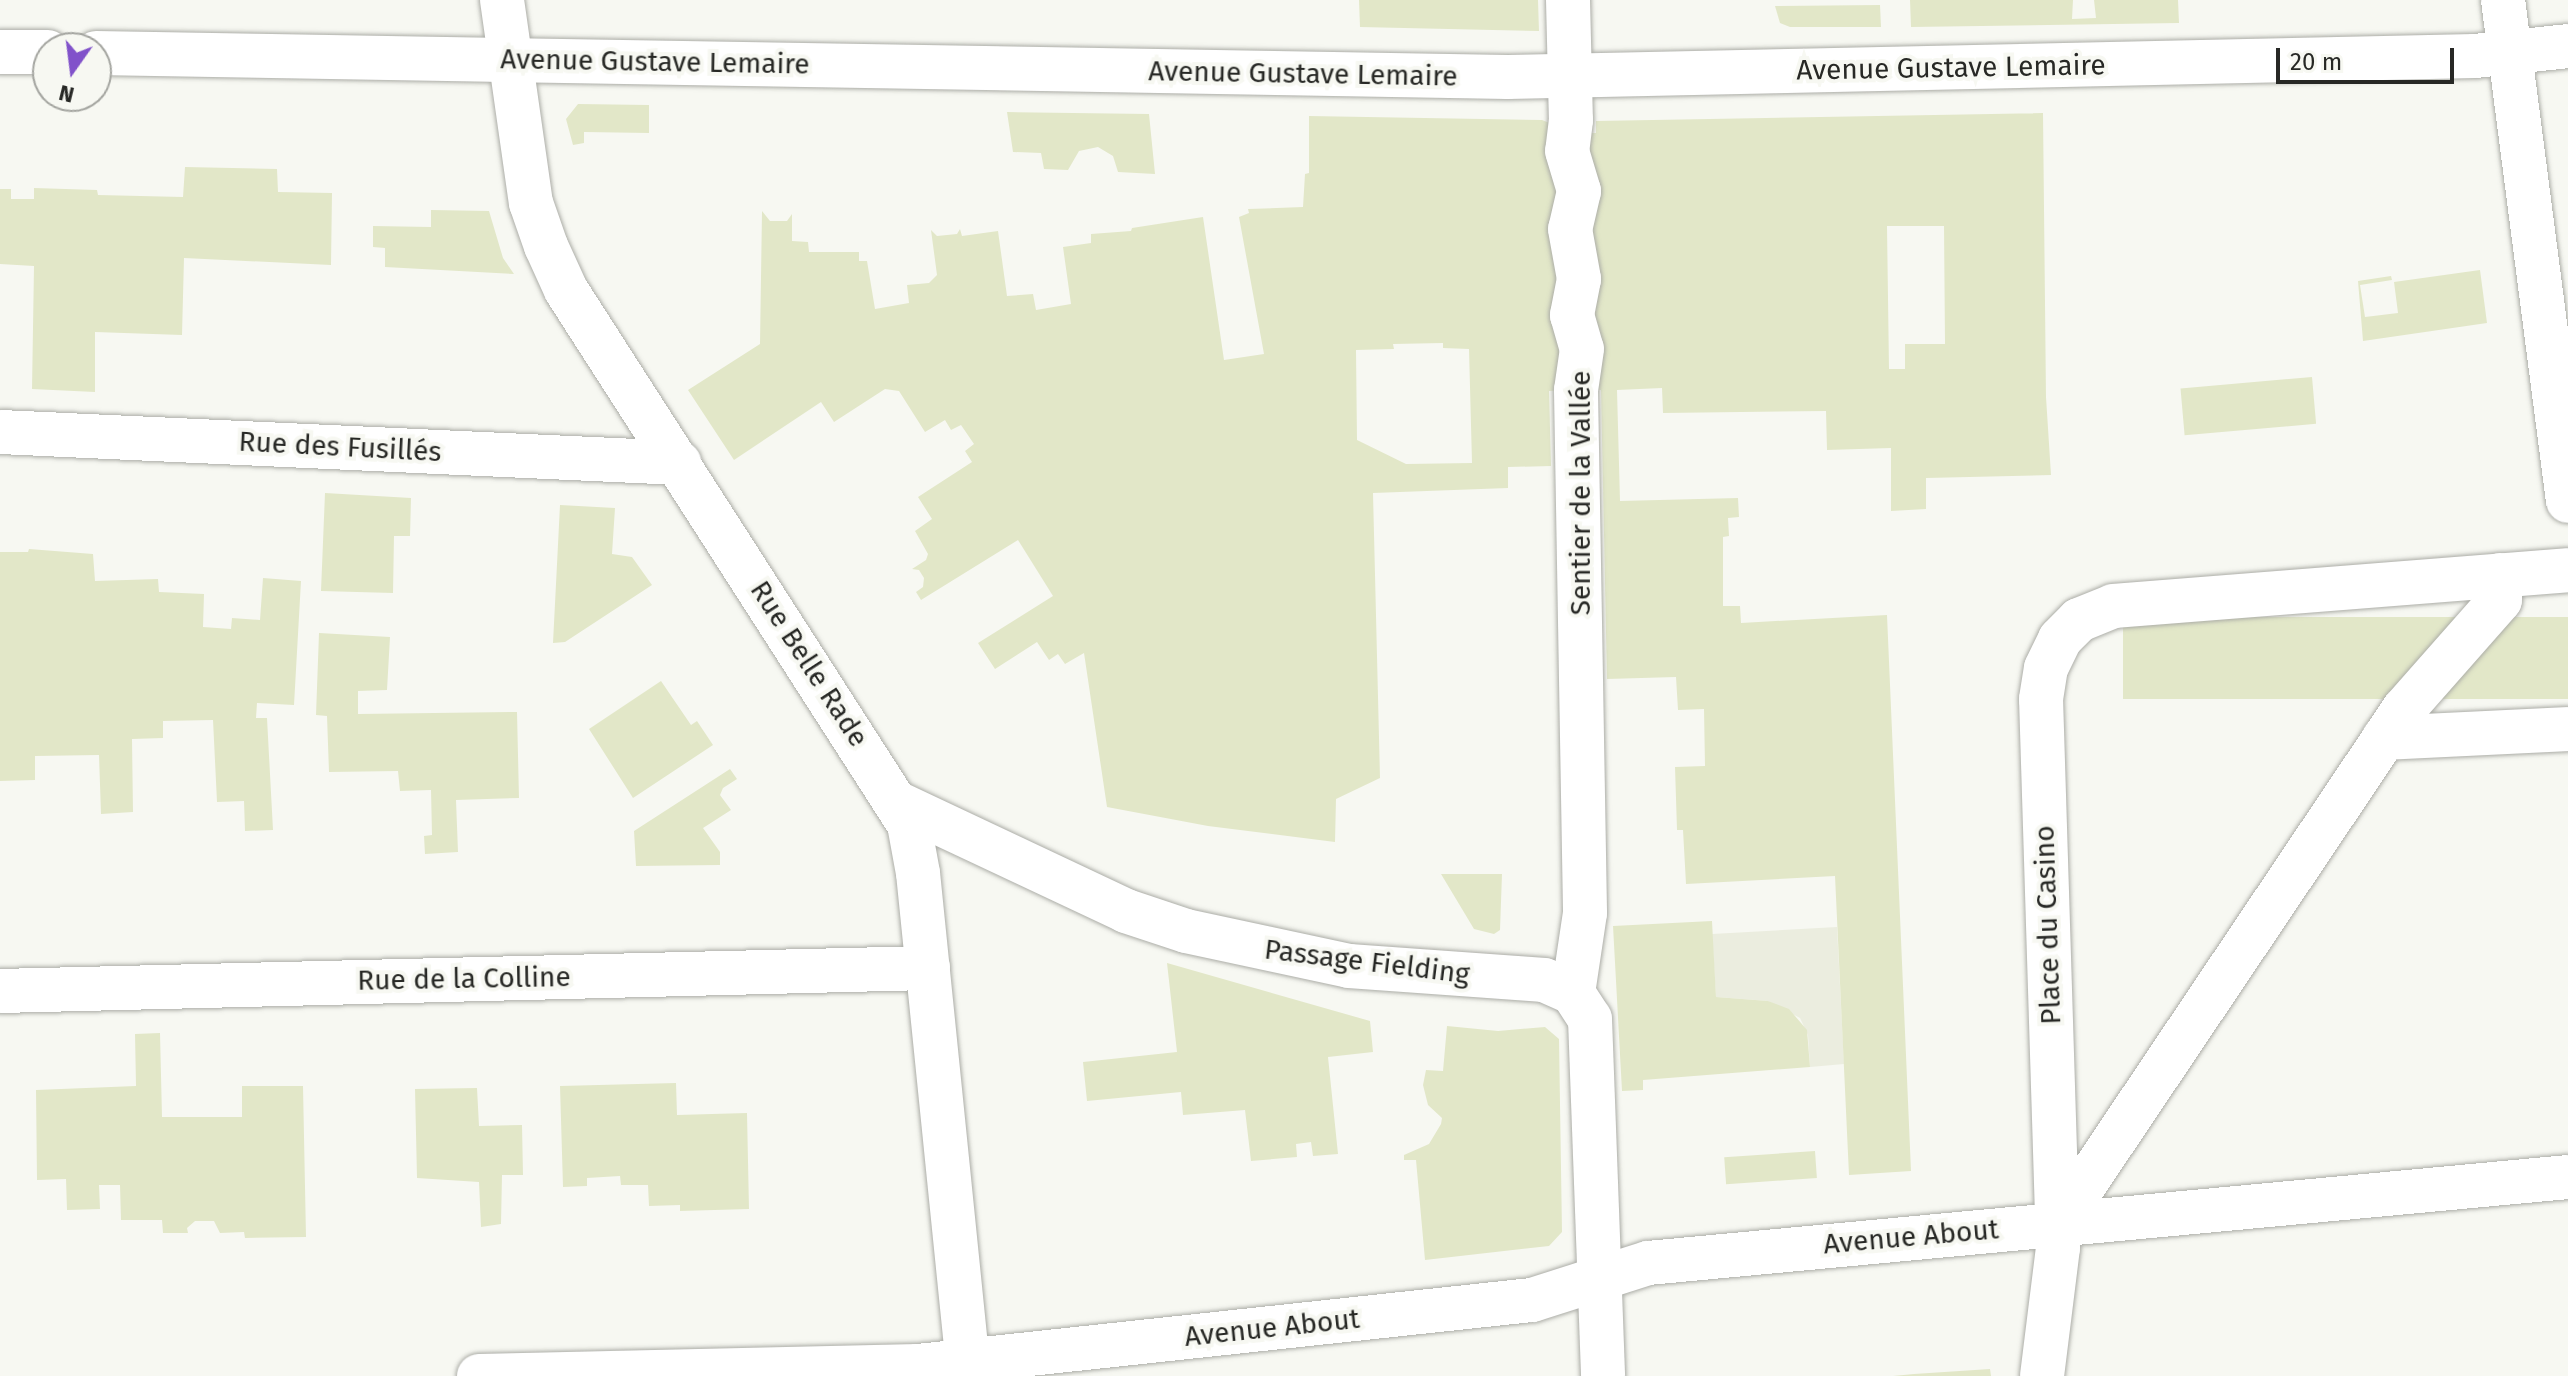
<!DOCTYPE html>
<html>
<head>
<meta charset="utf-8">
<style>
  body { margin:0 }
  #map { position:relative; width:2568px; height:1376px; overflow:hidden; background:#f7f8f2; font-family:"Fira Sans",sans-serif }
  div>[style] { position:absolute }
  .built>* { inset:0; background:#ebeddf }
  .green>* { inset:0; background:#e2e7c8; transform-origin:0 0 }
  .roads { filter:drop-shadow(0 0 2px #acada7) drop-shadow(0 0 2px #acada7) }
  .street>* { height:44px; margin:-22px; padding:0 22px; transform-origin:22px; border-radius:22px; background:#fff }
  span { translate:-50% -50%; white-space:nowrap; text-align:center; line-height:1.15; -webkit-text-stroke:8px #f7f8f2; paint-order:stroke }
  .street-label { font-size:28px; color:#272825 }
  .north { position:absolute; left:32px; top:32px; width:80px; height:80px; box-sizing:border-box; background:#f7f8f2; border:2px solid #a4a5a0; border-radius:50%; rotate:194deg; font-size:22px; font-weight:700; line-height:32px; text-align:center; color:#272825 }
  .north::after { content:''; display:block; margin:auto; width:28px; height:36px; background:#8152ca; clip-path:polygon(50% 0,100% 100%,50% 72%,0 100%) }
  .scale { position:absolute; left:2276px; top:48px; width:178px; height:36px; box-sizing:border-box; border:4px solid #272825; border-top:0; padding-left:10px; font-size:24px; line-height:28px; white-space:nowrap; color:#272825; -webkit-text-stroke:6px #f7f8f2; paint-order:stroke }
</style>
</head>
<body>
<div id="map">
  <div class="built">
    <div style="clip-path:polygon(1837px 927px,1844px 1064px,1810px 1067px,1808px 1035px,1800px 1018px,1768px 1001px,1716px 997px,1712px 934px)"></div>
  </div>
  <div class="green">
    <div style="clip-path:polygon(1359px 0,1538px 0,1539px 31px,1360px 27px)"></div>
    <div style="clip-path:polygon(1910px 0,2073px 0,2072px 19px,2096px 18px,2094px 0,2178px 0,2179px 23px,1911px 27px)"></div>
    <div style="clip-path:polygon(1880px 5px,1881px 27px,1790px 27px,1780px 23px,1775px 6px)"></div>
    <div style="clip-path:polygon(578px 104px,649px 105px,649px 133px,584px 132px,584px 143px,573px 145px,566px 119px)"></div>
    <div style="clip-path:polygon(1007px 112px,1149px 114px,1155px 174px,1118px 172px,1113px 156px,1098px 147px,1079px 151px,1068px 170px,1044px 169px,1041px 153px,1013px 152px)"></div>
    <div style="clip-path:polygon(evenodd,2043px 113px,2046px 397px,2051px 475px,1926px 478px,1926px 509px,1891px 511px,1891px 448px,1827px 450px,1826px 411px,1663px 413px,1662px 388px,1617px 390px,1620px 501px,1738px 498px,1739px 517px,1728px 518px,1729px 536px,1723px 537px,1723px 606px,1740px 606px,1741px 623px,1887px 615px,1911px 1171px,1849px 1175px,1835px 876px,1686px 884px,1683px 830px,1677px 830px,1675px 767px,1705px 766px,1704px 709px,1678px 710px,1676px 677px,1607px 679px,1601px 390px,1585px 389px,1589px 133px,1596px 133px,1596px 121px,2043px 113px,1887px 226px,1944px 226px,1945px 344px,1905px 344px,1905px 369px,1889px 369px,1887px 226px)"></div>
    <div style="clip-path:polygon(evenodd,1309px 116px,1542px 120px,1552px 124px,1569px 390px,1549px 391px,1551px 466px,1508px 467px,1508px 488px,1373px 493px,1380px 778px,1336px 799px,1335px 842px,1208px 826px,1107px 807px,1084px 653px,1065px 664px,1058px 654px,1049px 660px,1037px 642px,995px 669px,978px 643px,1053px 596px,1018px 540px,921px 600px,916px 592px,923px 587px,924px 578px,919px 570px,912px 569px,926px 560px,928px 554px,915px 531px,932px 519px,918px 497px,972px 462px,965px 451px,974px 444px,961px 425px,951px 430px,945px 420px,925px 432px,899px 391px,885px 389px,834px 422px,821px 402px,734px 460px,688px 390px,760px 344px,762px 211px,770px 221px,787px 221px,792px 214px,792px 241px,808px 242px,809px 252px,859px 252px,859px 261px,867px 261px,875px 309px,909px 303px,907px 285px,929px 283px,937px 275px,931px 230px,937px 236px,957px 234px,960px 229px,962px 236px,998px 231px,1007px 296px,1033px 294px,1036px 310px,1071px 304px,1063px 247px,1091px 243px,1091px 234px,1131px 231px,1132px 228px,1203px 217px,1224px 360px,1264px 354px,1239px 217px,1249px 213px,1248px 209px,1303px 207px,1305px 174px,1309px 173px,1309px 116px,1443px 343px,1443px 348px,1469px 349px,1472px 463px,1406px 464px,1357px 440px,1356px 350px,1394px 349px,1393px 344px,1443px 343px)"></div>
    <div style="clip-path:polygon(185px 167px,277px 169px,278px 192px,332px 193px,331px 265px,184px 258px,182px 335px,95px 332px,95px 392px,32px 389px,34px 266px,0 264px,0 189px,11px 189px,11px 199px,34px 199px,34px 188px,97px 190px,98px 195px,183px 197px)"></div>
    <div style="clip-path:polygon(431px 210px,489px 211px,503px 258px,514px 274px,385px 267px,385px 248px,373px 247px,373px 226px,431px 227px)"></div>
    <div style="clip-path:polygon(2480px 270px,2487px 323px,2363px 341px,2358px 281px,2391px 276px,2392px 280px,2360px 285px,2365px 317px,2398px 313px,2394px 282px)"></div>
    <div style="left:2312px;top:377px;width:47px;height:132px;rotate:85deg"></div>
    <div style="clip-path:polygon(325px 493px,411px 498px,410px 536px,394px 536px,393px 593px,321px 591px)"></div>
    <div style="clip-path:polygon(560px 505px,615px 508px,612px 554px,632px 557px,652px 585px,565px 642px,553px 643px)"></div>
    <div style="clip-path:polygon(29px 549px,93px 554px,95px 581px,158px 579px,159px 592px,204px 594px,203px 627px,231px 629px,232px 618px,260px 620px,263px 578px,301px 581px,294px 705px,257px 703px,256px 718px,267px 718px,273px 830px,245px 831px,244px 801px,217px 802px,213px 720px,163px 721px,163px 738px,132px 739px,133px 812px,101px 814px,99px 755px,35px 756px,35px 780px,0 781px,0 552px,28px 552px)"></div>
    <div style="left:2568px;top:617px;width:82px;height:445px;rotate:90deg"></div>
    <div style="clip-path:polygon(319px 633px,390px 637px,387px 690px,358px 691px,358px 714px,517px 712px,519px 798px,456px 800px,458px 852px,425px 854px,424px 836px,432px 835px,431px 790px,400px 791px,398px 771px,329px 772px,327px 716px,316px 715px)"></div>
    <div style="clip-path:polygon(661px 681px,691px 725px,697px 721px,713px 745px,633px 798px,589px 729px)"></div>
    <div style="clip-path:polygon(730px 769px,737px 779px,723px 788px,720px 795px,731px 810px,703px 828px,720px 852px,720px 865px,636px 866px,634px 831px)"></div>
    <div style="clip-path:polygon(1441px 874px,1502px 874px,1500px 930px,1494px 934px,1474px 929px)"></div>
    <div style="clip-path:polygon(1712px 921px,1716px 997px,1768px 1001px,1789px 1009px,1807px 1030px,1810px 1067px,1643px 1080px,1643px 1090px,1622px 1091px,1613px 926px)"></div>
    <div style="clip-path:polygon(1167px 963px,1370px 1021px,1373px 1052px,1328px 1057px,1338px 1154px,1313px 1156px,1311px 1142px,1296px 1144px,1297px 1157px,1251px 1161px,1245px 1110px,1183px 1115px,1181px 1092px,1087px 1101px,1083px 1062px,1177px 1052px)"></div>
    <div style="clip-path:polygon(1447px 1026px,1498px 1031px,1545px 1027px,1559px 1039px,1562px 1232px,1549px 1246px,1425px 1260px,1416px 1160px,1404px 1160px,1404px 1155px,1429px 1144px,1441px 1124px,1442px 1118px,1428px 1105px,1423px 1085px,1426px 1070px,1443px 1071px)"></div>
    <div style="clip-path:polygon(160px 1033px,162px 1117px,242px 1117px,242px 1086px,303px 1086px,306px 1237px,245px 1238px,244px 1232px,220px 1233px,214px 1221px,195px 1221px,187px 1228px,188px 1233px,163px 1233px,162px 1220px,121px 1220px,120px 1185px,99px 1185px,100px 1209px,67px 1210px,66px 1179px,37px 1180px,36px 1090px,136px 1086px,135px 1034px)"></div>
    <div style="clip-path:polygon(676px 1083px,677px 1115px,747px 1113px,749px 1209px,680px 1211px,680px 1205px,649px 1206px,648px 1185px,621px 1185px,620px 1176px,587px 1178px,587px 1186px,563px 1187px,560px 1086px)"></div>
    <div style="clip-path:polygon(477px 1088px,479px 1126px,522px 1125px,523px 1175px,502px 1175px,501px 1224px,481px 1227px,479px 1182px,417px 1178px,415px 1089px)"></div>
    <div style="left:1815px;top:1151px;width:27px;height:91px;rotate:86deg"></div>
    <div style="clip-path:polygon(1990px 1369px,1991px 1376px,1893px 1376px,1914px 1374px)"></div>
  </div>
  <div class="roads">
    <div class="street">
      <div style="left:502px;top:0;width:205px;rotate:81.9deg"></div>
      <div style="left:531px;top:203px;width:46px;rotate:70.8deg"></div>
      <div style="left:546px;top:246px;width:48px;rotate:65.6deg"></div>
      <div style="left:566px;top:290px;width:635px;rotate:57.29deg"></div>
      <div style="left:909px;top:824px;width:50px;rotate:79.6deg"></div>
      <div style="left:918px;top:873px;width:506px;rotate:84.21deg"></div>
      <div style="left:1568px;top:0;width:120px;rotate:88.6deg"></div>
      <div style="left:1571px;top:120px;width:31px;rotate:97deg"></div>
      <div style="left:1567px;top:151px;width:42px;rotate:73.3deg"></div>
      <div style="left:1579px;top:191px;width:39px;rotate:103deg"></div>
      <div style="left:1570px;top:229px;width:51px;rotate:79.8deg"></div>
      <div style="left:1579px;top:279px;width:37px;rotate:101deg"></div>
      <div style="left:1572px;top:315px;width:35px;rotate:74deg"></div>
      <div style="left:1582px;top:349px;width:41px;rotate:98.3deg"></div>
      <div style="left:1576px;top:390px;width:523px;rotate:89.01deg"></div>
      <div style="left:1585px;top:913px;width:81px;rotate:98.5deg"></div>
      <div style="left:2503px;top:0;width:505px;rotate:82.61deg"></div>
      <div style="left:0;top:52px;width:48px"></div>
      <div style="left:96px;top:53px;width:1412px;rotate:0.97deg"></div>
      <div style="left:1508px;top:77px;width:967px;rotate:-1.24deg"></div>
      <div style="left:2475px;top:56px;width:94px;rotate:-6.1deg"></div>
      <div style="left:0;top:432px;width:680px;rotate:2.61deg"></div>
      <div style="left:2384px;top:738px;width:184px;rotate:-2.8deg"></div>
      <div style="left:899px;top:804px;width:251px;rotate:25.2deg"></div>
      <div style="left:1126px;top:911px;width:63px;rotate:18.4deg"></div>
      <div style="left:1186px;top:931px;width:167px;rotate:12.1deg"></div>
      <div style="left:1349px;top:966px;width:196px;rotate:4.1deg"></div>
      <div style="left:1544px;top:980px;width:32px;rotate:24deg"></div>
      <div style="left:1573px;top:993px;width:31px;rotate:57deg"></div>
      <div style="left:1590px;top:1019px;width:357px;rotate:87.9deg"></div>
      <div style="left:0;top:991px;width:928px;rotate:-1.42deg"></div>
      <div style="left:2058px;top:1224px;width:620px;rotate:-56.11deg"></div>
      <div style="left:2404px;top:709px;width:145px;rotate:-48.6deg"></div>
      <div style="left:2500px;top:600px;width:25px;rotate:-90deg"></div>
      <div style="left:479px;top:1376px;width:439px;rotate:-1.3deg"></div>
      <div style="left:918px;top:1366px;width:618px;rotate:-6.14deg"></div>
      <div style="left:1532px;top:1300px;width:122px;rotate:-17.7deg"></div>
      <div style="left:1648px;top:1263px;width:924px;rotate:-5.34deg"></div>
      <div style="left:2042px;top:1376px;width:129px;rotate:-82.9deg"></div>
      <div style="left:2058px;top:1248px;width:549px;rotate:-91.77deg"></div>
      <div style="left:2041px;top:699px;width:31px;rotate:-81deg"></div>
      <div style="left:2046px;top:668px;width:32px;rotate:-64deg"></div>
      <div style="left:2060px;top:639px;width:27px;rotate:-45deg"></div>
      <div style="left:2079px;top:620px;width:37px;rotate:-22deg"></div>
      <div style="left:2113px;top:606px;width:456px;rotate:-4.5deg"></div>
    </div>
  </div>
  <div class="street-label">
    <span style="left:655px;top:62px;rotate:1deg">Avenue Gustave Lemaire</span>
    <span style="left:1951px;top:68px;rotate:-1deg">Avenue Gustave Lemaire</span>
    <span style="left:1303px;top:74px;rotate:1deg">Avenue Gustave Lemaire</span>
    <span style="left:340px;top:447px;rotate:3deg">Rue des Fusillés</span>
    <span style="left:1581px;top:493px;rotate:-90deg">Sentier de la Vallée</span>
    <span style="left:809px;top:664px;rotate:57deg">Rue Belle Rade</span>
    <span style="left:2048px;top:925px;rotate:-92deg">Place du Casino</span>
    <span style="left:1367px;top:962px;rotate:7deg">Passage Fielding</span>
    <span style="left:464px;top:979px;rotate:-1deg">Rue de la Colline</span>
    <span style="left:1911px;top:1237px;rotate:-5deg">Avenue About</span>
    <span style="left:1272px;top:1328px;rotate:-6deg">Avenue About</span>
  </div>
  <div class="north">N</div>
  <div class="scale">20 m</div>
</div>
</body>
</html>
